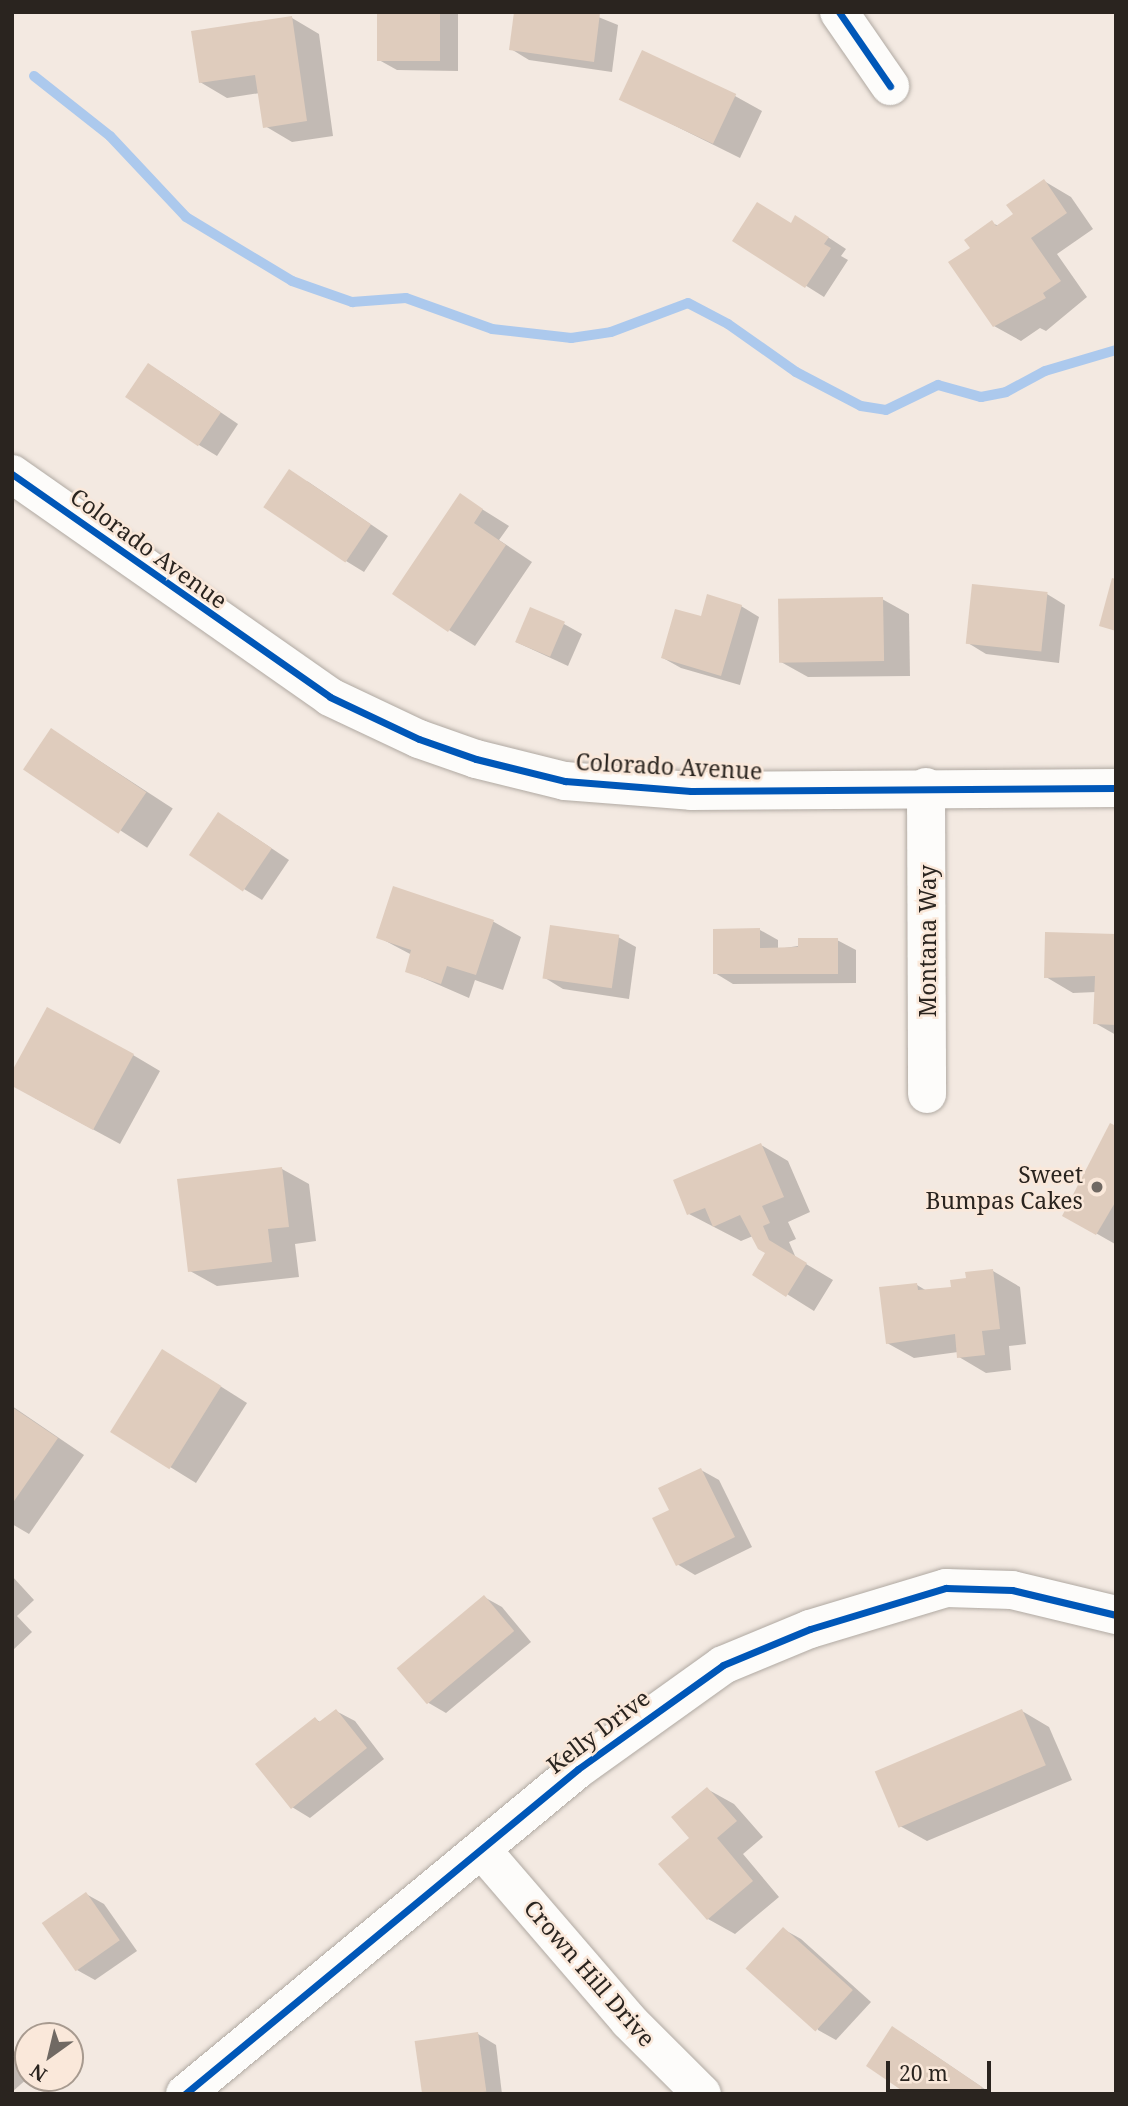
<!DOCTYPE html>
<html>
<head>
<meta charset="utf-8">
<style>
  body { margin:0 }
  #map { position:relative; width:1128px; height:2106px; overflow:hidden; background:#f3e9e1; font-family:"Noto Serif",serif }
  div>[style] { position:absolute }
  .shadow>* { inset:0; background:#0003; transform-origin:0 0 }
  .stream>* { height:10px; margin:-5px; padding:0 5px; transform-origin:5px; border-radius:5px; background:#acc9ed }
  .building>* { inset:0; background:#dfccbd; transform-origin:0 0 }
  .roads { filter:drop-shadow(0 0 2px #b0a9a2) drop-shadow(0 0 2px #b0a9a2) }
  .minor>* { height:38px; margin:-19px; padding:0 19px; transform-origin:19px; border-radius:19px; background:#fdfcfa }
  .cycleway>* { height:7px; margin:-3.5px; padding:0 3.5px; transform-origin:3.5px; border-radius:3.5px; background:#0057b8 }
  .dots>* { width:19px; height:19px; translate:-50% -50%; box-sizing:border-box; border:4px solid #fae8da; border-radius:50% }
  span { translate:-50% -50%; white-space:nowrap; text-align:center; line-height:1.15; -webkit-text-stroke:5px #fae8da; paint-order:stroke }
  .street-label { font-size:23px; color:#2a241f }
  .poi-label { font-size:23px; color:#2a241f }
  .right { translate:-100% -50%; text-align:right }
  .frame { position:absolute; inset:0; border:14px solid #2a241f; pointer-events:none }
  .north { position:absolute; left:14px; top:2022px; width:70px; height:70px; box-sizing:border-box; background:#fae8da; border:2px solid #a79a8f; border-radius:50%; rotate:214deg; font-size:19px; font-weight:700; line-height:28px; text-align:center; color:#2a241f }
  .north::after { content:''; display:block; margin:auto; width:24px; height:32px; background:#706963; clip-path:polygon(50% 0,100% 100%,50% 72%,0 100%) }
  .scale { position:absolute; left:886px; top:2061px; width:105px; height:32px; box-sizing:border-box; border:4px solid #2a241f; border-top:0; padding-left:9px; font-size:21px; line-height:24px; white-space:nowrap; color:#2a241f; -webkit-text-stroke:5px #fae8da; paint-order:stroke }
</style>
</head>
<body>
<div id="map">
  <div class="shadow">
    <div style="clip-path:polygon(378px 12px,458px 12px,458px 71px,397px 70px,379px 60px)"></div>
    <div style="clip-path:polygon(516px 12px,586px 12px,618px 25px,612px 72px,529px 60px,511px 49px)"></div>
    <div style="clip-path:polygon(292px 18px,319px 34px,333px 136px,292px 142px,265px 126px,260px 93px,227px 98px,200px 82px)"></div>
    <div style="clip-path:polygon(735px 96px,762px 111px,740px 158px,621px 99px)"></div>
    <div style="clip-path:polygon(1044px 181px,1071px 197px,1093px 229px,1057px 254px,1087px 297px,1046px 331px,1040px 328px,1021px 341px,994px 326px,972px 248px,992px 223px,999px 226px,1015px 215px)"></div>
    <div style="clip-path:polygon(792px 225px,814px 228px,846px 249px,841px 256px,848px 260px,824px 297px,735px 241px)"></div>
    <div style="clip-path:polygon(167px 376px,238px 424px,217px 456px,199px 445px)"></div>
    <div style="clip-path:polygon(307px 481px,388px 536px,364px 572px,346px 561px)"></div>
    <div style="clip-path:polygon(461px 496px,509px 526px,499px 540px,532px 562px,475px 646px,449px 630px)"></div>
    <div style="clip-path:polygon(1047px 594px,1065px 605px,1059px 663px,986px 654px,968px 643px)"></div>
    <div style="clip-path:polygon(882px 599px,909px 614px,910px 676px,808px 677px,781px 662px)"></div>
    <div style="clip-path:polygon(741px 606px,759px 617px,740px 685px,681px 668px,663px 658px,702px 618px)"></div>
    <div style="clip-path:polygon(564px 624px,582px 634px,568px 666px,516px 642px)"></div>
    <div style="left:52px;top:730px;width:144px;height:47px;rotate:33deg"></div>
    <div style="clip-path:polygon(237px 825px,289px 860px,262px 900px,244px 889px)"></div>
    <div style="clip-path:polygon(394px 888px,494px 922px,521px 937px,503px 990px,475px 980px,469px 998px,407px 971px,412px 955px,378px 937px)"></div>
    <div style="clip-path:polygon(760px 930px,778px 940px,778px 949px,837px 940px,856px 950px,856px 983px,733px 984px,715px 973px)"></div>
    <div style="clip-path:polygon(1116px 936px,1116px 1035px,1095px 1023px,1096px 992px,1073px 993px,1046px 977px)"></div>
    <div style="clip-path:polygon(618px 937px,636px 947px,629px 999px,563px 989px,545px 978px)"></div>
    <div style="clip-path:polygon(133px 1055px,160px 1071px,120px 1144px,35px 1098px)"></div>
    <div style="clip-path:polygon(1111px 1125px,1116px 1128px,1115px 1244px,1064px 1215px)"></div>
    <div style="clip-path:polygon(761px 1145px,788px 1161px,810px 1212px,788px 1222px,796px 1239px,789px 1242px,796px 1258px,833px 1280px,814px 1311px,755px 1274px,767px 1252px,753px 1236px,741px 1241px,689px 1214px)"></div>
    <div style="clip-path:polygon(282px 1169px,309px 1184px,316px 1241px,295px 1244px,299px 1277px,217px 1286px,190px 1271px)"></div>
    <div style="clip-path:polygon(993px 1271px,1020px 1287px,1026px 1344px,1009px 1346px,1011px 1370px,986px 1373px,959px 1357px,958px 1352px,914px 1358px,887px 1343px,917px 1285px,927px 1291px,953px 1288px)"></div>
    <div style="clip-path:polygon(190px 1367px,247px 1403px,196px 1483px,112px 1431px)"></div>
    <div style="clip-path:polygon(12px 1406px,84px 1455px,29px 1534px,12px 1524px)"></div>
    <div style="clip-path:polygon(701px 1470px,719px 1480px,752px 1547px,695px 1575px,677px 1564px)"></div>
    <div style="clip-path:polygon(12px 1576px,34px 1600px,17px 1616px,32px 1632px,12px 1651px)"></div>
    <div style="clip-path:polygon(484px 1597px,502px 1607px,531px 1642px,446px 1713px,427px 1702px)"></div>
    <div style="clip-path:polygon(336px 1711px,355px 1721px,384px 1759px,310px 1818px,292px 1807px,315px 1719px,322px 1723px)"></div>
    <div style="clip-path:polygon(1022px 1711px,1049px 1727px,1072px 1780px,927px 1841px,900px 1826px)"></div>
    <div style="clip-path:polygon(707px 1789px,734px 1804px,763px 1837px,743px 1854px,779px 1897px,735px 1934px,708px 1919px,691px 1838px)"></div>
    <div style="clip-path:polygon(86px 1894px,104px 1904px,137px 1951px,95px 1980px,77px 1970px)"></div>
    <div style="clip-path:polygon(783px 1929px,801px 1939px,871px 2002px,836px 2040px,818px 2030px)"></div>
    <div style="clip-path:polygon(478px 2034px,496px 2045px,502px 2094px,424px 2094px)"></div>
    <div style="clip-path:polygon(911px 2039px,992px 2094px,910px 2094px)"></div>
    <div style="clip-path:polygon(12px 2049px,28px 2066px,28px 2078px,12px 2092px)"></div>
  </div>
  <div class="stream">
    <div style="left:34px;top:76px;width:97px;rotate:38.3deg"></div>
    <div style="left:110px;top:136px;width:111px;rotate:46.8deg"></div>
    <div style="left:186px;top:217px;width:124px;rotate:31.1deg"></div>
    <div style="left:292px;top:281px;width:64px;rotate:19.3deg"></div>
    <div style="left:352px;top:302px;width:54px;rotate:-4.2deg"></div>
    <div style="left:406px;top:298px;width:91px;rotate:19.8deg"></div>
    <div style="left:492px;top:329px;width:80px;rotate:6.5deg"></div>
    <div style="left:571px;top:338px;width:40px;rotate:-8.5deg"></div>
    <div style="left:611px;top:332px;width:82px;rotate:-20.6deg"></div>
    <div style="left:688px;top:303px;width:45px;rotate:27.7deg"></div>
    <div style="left:728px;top:324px;width:83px;rotate:35.2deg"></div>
    <div style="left:796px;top:372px;width:73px;rotate:27.6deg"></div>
    <div style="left:861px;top:406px;width:25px;rotate:9deg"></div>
    <div style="left:886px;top:410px;width:58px;rotate:-25.7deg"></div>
    <div style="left:938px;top:385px;width:45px;rotate:15.6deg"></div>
    <div style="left:981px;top:397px;width:25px;rotate:-11deg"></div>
    <div style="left:1006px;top:392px;width:44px;rotate:-28.3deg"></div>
    <div style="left:1045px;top:371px;width:74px;rotate:-16.5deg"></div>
  </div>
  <div class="building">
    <div style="left:377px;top:12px;width:63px;height:49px"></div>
    <div style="clip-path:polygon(514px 12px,600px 13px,594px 62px,509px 50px)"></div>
    <div style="clip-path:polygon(292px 16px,307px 121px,263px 128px,255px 75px,199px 83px,191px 31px)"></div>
    <div style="left:642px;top:50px;width:104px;height:55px;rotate:25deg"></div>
    <div style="clip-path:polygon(1044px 179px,1067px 213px,1031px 238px,1061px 281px,1043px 293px,1046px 298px,993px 327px,948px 262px,970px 248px,964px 240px,992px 220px,996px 226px,1013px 214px,1006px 205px)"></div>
    <div style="clip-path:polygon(757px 202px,791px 223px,795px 215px,829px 237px,824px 244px,831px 248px,805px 288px,732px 241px)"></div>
    <div style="left:148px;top:363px;width:88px;height:41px;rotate:34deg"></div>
    <div style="left:289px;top:469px;width:99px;height:46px;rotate:34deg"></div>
    <div style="clip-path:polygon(460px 493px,483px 509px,474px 523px,506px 545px,448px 632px,392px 594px)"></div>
    <div style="clip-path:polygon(1112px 578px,1116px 579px,1116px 631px,1099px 626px)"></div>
    <div style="left:972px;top:584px;width:76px;height:60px;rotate:6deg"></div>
    <div style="clip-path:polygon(707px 594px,742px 605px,721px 676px,661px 658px,675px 609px,701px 616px)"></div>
    <div style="left:883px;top:597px;width:64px;height:105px;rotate:89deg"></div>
    <div style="left:530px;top:607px;width:38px;height:38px;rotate:23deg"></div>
    <div style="left:51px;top:728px;width:115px;height:50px;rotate:34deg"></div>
    <div style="left:218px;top:812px;width:65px;height:52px;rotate:34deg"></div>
    <div style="clip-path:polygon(393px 886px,494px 920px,476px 975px,447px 966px,441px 984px,405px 972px,411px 950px,376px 938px)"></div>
    <div style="left:550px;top:925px;width:70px;height:54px;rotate:8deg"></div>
    <div style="clip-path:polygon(760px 928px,760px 948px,798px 947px,798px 938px,838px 938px,838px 974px,713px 974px,713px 929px)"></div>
    <div style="clip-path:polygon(1045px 932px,1116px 934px,1116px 1025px,1093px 1024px,1095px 976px,1044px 978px)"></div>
    <div style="clip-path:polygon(47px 1007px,134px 1054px,93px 1130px,12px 1086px,12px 1071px)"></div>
    <div style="clip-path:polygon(1110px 1123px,1116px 1126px,1116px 1201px,1096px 1235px,1062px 1216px)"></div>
    <div style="clip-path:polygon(761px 1143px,784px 1197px,762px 1206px,770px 1223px,763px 1226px,769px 1240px,807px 1263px,786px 1297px,752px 1275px,765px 1253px,758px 1249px,740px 1215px,713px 1227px,705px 1208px,687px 1215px,673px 1180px)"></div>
    <div style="clip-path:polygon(282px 1167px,289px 1227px,268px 1229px,272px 1262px,188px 1272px,177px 1179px)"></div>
    <div style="clip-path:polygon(993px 1269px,1000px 1329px,982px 1331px,985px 1355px,957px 1358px,955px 1334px,886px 1344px,879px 1287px,917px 1283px,918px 1290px,951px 1287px,950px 1280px,966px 1278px,965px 1272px)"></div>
    <div style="left:162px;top:1349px;width:70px;height:98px;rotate:32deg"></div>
    <div style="clip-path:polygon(12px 1407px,58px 1438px,12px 1504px)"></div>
    <div style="clip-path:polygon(701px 1468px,735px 1537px,676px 1566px,652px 1518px,669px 1510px,658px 1488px)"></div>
    <div style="left:484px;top:1595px;width:47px;height:114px;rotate:50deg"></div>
    <div style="clip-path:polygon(336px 1709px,367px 1748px,291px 1809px,255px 1764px,315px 1717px,319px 1722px)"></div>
    <div style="left:1022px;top:1709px;width:61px;height:160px;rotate:67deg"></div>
    <div style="clip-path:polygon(707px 1787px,737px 1821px,717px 1838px,753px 1881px,707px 1920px,658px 1864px,689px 1838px,671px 1817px)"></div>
    <div style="left:86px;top:1892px;width:59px;height:54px;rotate:55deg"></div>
    <div style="left:783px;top:1927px;width:94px;height:56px;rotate:42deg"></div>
    <div style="clip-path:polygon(892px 2026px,982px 2087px,978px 2094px,907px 2094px,866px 2066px)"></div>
    <div style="left:478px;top:2032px;width:60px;height:64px;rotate:82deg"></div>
  </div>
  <div class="roads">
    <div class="minor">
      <div style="left:839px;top:12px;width:90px;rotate:55.4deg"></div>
      <div style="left:12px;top:474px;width:388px;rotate:35deg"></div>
      <div style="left:330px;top:697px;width:98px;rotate:25.3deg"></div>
      <div style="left:419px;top:739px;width:60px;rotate:19.3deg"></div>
      <div style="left:476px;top:759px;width:92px;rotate:13.9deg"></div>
      <div style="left:565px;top:781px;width:126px;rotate:4.5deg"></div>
      <div style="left:691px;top:791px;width:425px;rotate:-0.4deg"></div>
      <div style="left:926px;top:787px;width:307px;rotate:89.8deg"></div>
      <div style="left:482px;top:1850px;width:225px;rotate:49.3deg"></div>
      <div style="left:629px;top:2021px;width:103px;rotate:45deg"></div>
      <div style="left:185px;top:2094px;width:510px;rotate:-39.59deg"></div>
      <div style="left:578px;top:1769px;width:178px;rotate:-35.6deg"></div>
      <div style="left:723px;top:1665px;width:94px;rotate:-22.5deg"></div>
      <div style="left:810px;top:1629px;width:142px;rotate:-16.8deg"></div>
      <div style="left:946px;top:1588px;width:66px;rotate:1.7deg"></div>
      <div style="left:1012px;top:1590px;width:107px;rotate:13.5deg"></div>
    </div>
  </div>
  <div class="cycleway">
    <div style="left:839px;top:12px;width:90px;rotate:55.4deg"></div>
    <div style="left:12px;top:474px;width:388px;rotate:35deg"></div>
    <div style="left:330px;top:697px;width:98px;rotate:25.3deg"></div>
    <div style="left:419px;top:739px;width:60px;rotate:19.3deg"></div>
    <div style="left:476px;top:759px;width:92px;rotate:13.9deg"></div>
    <div style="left:565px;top:781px;width:126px;rotate:4.5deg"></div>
    <div style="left:691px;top:791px;width:425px;rotate:-0.4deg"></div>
    <div style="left:185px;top:2094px;width:510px;rotate:-39.59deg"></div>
    <div style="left:578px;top:1769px;width:178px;rotate:-35.6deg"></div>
    <div style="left:723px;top:1665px;width:94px;rotate:-22.5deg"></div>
    <div style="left:810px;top:1629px;width:142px;rotate:-16.8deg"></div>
    <div style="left:946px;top:1588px;width:66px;rotate:1.7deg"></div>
    <div style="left:1012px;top:1590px;width:107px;rotate:13.5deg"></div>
  </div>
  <div class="dots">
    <div style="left:1097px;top:1187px;background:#706963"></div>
  </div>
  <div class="street-label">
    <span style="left:149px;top:548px;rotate:36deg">Colorado Avenue</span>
    <span style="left:669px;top:766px;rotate:3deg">Colorado Avenue</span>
    <span style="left:927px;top:941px;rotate:-90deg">Montana Way</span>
    <span style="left:598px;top:1731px;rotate:-37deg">Kelly Drive</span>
    <span style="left:590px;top:1973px;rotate:49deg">Crown Hill Drive</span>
  </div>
  <div class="poi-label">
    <span class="right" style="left:1083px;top:1187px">Sweet<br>Bumpas Cakes</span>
  </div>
  <div class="frame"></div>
  <div class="north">N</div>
  <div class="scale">20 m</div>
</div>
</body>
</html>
